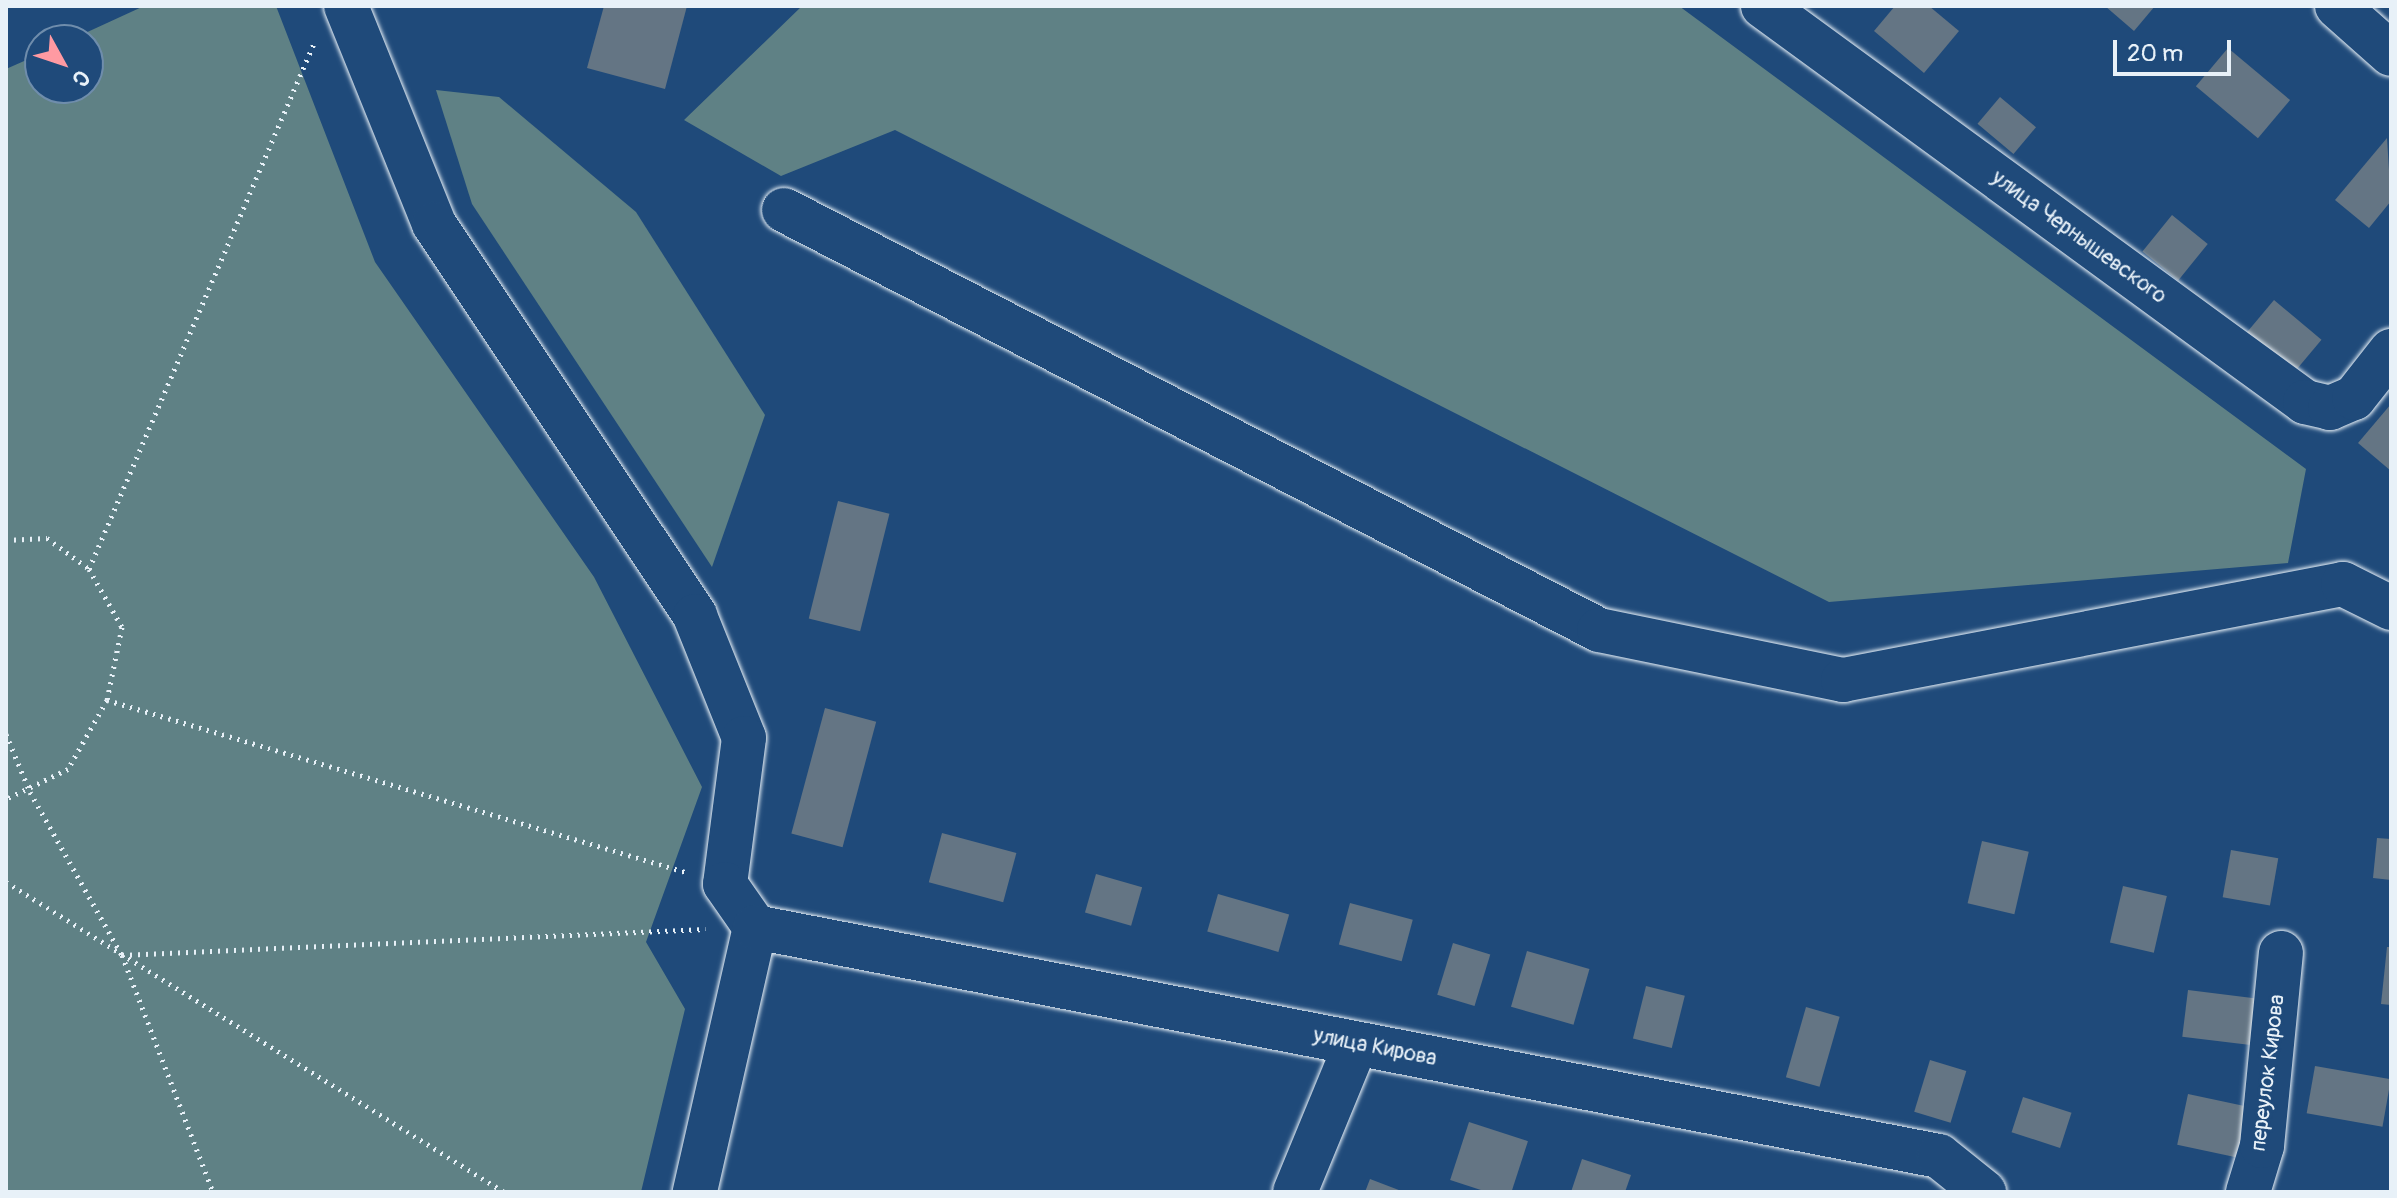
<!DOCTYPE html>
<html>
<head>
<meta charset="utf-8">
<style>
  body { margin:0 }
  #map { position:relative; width:2397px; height:1198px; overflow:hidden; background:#1f4a7a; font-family:Pangolin,sans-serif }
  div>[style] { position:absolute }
  .green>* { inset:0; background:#5f8185 }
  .building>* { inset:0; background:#647584; transform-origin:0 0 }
  .path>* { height:5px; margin-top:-2.5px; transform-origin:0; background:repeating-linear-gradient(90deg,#e8f1f8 0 2px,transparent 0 8px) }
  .roads { filter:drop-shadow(0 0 2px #e8f1f8) drop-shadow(0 0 2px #e8f1f8) }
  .minor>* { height:44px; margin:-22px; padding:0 22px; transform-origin:22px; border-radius:22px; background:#1f4a7a }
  span { translate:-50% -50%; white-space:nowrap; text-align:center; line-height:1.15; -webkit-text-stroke:6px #1f4a7a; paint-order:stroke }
  .street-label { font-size:22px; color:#e8f1f8 }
  .frame { position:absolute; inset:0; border:8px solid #e8f1f8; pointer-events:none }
  .north { position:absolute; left:24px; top:24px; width:80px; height:80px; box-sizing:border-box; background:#1f4a7a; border:2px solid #6f8dac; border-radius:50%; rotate:130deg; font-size:22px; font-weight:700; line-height:32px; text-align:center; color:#e8f1f8 }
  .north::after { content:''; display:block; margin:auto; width:28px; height:36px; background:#ff9aa2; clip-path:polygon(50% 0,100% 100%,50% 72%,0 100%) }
  .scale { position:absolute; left:2113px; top:40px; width:118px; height:36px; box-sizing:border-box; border:4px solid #e8f1f8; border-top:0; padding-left:10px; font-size:24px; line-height:28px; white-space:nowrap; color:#e8f1f8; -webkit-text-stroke:6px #1f4a7a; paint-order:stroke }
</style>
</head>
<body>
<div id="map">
  <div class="green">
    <div style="clip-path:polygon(144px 6px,276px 6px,375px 262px,594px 577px,702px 787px,646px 942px,685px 1009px,641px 1192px,6px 1192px,6px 69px,40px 54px,40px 88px,88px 88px,88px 40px,70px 40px)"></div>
    <div style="clip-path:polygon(802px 6px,1679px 6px,2306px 469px,2288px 563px,1829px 602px,895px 130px,781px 176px,684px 120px)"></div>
    <div style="clip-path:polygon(436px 90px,499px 97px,636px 212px,765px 415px,712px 567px,472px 204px)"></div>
  </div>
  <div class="building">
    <div style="clip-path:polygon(604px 6px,687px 6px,665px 89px,587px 68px)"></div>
    <div style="clip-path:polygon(1895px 6px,1929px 6px,1959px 31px,1924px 73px,1874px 31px)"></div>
    <div style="clip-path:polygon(2105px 6px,2155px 6px,2134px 31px)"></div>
    <div style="left:2228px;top:48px;width:81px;height:50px;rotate:40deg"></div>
    <div style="left:2000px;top:97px;width:47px;height:35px;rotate:40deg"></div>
    <div style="clip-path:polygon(2387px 138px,2391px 201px,2369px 228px,2335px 200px)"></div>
    <div style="left:2172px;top:215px;width:46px;height:47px;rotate:39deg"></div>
    <div style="left:2274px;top:300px;width:62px;height:45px;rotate:40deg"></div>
    <div style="clip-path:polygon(2391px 404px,2391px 471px,2358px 443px)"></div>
    <div style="left:838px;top:501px;width:53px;height:121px;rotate:14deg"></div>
    <div style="left:825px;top:708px;width:53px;height:130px;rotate:15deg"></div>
    <div style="left:942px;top:833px;width:77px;height:51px;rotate:15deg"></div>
    <div style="clip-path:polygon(2377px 838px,2391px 839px,2391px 880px,2373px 878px)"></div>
    <div style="left:1982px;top:841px;width:48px;height:64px;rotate:13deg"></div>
    <div style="left:2231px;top:850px;width:48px;height:48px;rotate:10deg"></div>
    <div style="left:1096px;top:874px;width:48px;height:40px;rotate:16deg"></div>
    <div style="left:2123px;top:886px;width:45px;height:58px;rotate:13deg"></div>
    <div style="left:1218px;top:894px;width:74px;height:39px;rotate:16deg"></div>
    <div style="left:1350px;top:903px;width:65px;height:43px;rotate:15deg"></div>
    <div style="left:1453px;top:943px;width:39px;height:54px;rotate:17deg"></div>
    <div style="clip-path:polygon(2387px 947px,2391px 947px,2391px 1005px,2381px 1004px)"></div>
    <div style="left:1527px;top:951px;width:65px;height:58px;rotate:16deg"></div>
    <div style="left:1646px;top:986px;width:40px;height:54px;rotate:14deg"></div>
    <div style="left:2188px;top:990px;width:79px;height:47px;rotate:7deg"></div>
    <div style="left:1806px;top:1007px;width:35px;height:73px;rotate:16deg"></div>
    <div style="left:1930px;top:1060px;width:38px;height:54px;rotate:17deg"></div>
    <div style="left:2315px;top:1066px;width:77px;height:48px;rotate:10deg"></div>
    <div style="left:2188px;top:1094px;width:72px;height:52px;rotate:12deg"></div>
    <div style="left:2023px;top:1097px;width:51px;height:37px;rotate:18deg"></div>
    <div style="left:1469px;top:1122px;width:62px;height:61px;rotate:18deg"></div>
    <div style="clip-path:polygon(1582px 1159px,1631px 1175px,1625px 1192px,1571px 1192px)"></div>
    <div style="clip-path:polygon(1370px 1179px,1404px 1192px,1365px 1192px)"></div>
  </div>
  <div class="path">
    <div style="left:6px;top:540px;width:41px;rotate:-2.8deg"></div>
    <div style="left:47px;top:538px;width:52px;rotate:36.4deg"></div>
    <div style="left:89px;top:569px;width:67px;rotate:60.4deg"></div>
    <div style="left:122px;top:627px;width:75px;rotate:101.6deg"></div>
    <div style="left:107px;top:700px;width:79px;rotate:119.5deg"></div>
    <div style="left:68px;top:769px;width:69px;rotate:154.2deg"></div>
    <div style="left:89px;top:569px;width:574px;rotate:-66.83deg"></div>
    <div style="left:107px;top:700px;width:603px;rotate:16.57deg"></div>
    <div style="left:6px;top:734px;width:63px;rotate:67.5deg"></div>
    <div style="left:30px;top:792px;width:187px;rotate:60.6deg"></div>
    <div style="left:122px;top:955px;width:254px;rotate:69deg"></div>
    <div style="left:6px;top:882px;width:587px;rotate:31.9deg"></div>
    <div style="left:122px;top:955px;width:584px;rotate:-2.55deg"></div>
  </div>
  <div class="roads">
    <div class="minor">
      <div style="left:346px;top:6px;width:235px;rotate:68deg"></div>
      <div style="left:434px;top:224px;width:471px;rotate:56.3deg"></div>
      <div style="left:695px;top:616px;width:131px;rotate:68.1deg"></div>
      <div style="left:744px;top:738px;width:147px;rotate:97.4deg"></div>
      <div style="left:725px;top:884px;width:52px;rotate:55.1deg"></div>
      <div style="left:755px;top:927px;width:272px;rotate:102.8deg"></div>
      <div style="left:1763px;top:6px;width:671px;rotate:36.15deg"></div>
      <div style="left:2305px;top:402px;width:26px;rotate:13deg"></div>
      <div style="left:2330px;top:408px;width:26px;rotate:-23deg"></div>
      <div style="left:2354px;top:398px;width:60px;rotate:-51.8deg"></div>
      <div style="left:2337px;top:6px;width:72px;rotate:41.6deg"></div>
      <div style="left:784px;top:210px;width:917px;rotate:27.26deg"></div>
      <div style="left:1599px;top:630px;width:249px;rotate:11.6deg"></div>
      <div style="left:1843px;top:680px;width:509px;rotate:-10.87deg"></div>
      <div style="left:2343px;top:584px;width:54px;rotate:26.6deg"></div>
      <div style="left:755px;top:927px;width:1206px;rotate:10.95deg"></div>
      <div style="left:1939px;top:1156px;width:58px;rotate:38.7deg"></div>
      <div style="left:1295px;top:1192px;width:160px;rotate:-67.6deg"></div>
      <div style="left:2248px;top:1192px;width:48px;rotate:-73.1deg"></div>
      <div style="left:2262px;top:1146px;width:194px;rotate:-84.4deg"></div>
    </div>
  </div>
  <div class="street-label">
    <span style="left:2079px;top:237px;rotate:36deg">улица Чернышевского</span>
    <span style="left:1375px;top:1047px;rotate:11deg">улица Кирова</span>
    <span style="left:2268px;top:1073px;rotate:-83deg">переулок Кирова</span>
  </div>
  <div class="frame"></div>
  <div class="north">С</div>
  <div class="scale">20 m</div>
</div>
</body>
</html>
